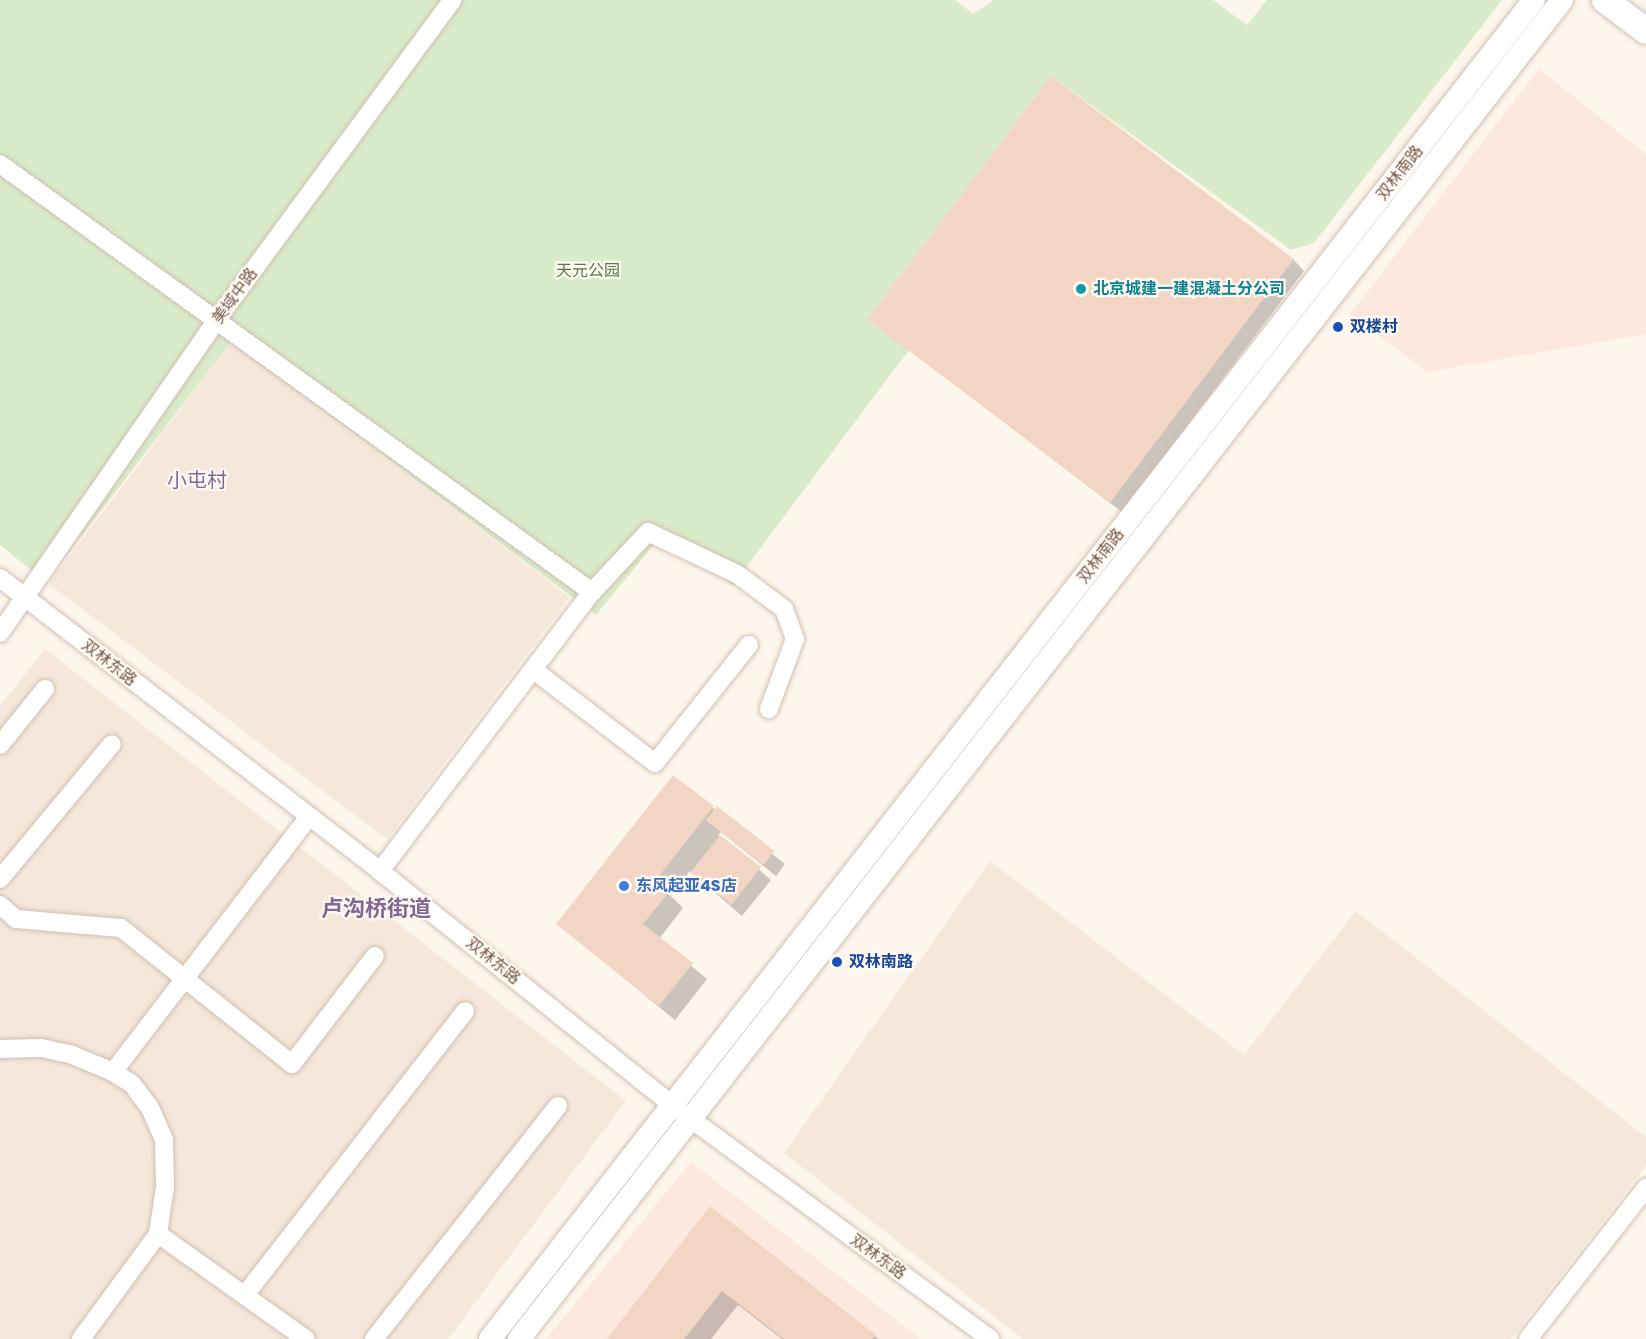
<!DOCTYPE html>
<html>
<head>
<meta charset="utf-8">
<style>
  body { margin:0 }
  #map { position:relative; width:1646px; height:1339px; overflow:hidden; background:#fdf6ec; font-family:Poppins,"Noto Sans SC",sans-serif }
  div>[style] { position:absolute }
  .residential>* { inset:0; background:#f5e8da; transform-origin:0 0 }
  .commercial>* { inset:0; background:#fde8e0 }
  .green>* { inset:0; background:#d8ecc9 }
  .shadow>* { inset:0; background:#0003 }
  .building>* { inset:0; background:#f3d5c3; transform-origin:0 0 }
  .roads { filter:drop-shadow(0 0 2px #d1beb0) drop-shadow(0 0 2px #d1beb0) }
  .minor>* { height:18px; margin:-9px; padding:0 9px; transform-origin:9px; border-radius:9px; background:#fff }
  .tertiary>* { height:22px; margin:-11px; padding:0 11px; transform-origin:11px; border-radius:11px; background:#fff }
  .secondary>* { height:26px; margin:-13px; padding:0 13px; transform-origin:13px; border-radius:13px; background:#fff }
  .dots>* { width:16px; height:16px; translate:-50% -50%; box-sizing:border-box; border:3px solid #fffaf3; border-radius:50% }
  span { translate:-50% -50%; white-space:nowrap; text-align:center; line-height:1.15; -webkit-text-stroke:4.5px #fffaf3; paint-order:stroke }
  .street-label { font-size:16px; color:#7a5c4d }
  .park-label { font-size:16px; color:#537a41 }
  .culture-label { font-size:16px; color:#0d838f; font-weight:700 }
  .left { translate:0 -50%; text-align:left }
  .transit-label { font-size:16px; color:#164399; font-weight:700 }
  .shop-label { font-size:16px; color:#366cbe; font-weight:700 }
  .quarter-label { font-size:20px; color:#846695 }
  .district-label { font-size:22px; color:#846695; font-weight:700 }
</style>
</head>
<body>
<div id="map">
  <div class="residential">
    <div style="left:231px;top:342px;width:424px;height:303px;rotate:37deg"></div>
    <div style="clip-path:polygon(45px 649px,626px 1101px,448px 1339px,0 1339px,0 706px)"></div>
    <div style="clip-path:polygon(990px 861px,1244px 1055px,1356px 911px,1646px 1137px,1646px 1166px,1511px 1339px,1023px 1339px,784px 1153px)"></div>
  </div>
  <div class="commercial">
    <div style="clip-path:polygon(1539px 69px,1646px 154px,1646px 334px,1427px 372px,1350px 314px)"></div>
    <div style="clip-path:polygon(691px 1162px,921px 1339px,546px 1339px)"></div>
  </div>
  <div class="green">
    <div style="clip-path:polygon(0 0,955px 0,973px 14px,994px 0,1213px 0,1247px 25px,1267px 0,1502px 0,1314px 243px,1291px 250px,1051px 76px,868px 319px,909px 350px,732px 586px,665px 531px,596px 615px,231px 342px,46px 582px,0 545px)"></div>
  </div>
  <div class="shadow">
    <div style="clip-path:polygon(1293px 259px,1304px 271px,1122px 512px,869px 319px)"></div>
    <div style="clip-path:polygon(713px 808px,785px 864px,776px 876px,721px 832px,718px 835px,771px 880px,742px 916px,690px 871px,671px 896px,683px 908px,659px 939px,707px 979px,675px 1020px,558px 924px)"></div>
    <div style="clip-path:polygon(710px 1208px,875px 1336px,878px 1339px,782px 1339px,738px 1305px,711px 1339px,609px 1339px)"></div>
  </div>
  <div class="building">
    <div style="left:1051px;top:76px;width:304px;height:305px;rotate:37deg"></div>
    <div style="clip-path:polygon(673px 775px,714px 806px,655px 881px,669px 892px,643px 924px,693px 963px,659px 1006px,556px 924px)"></div>
    <div style="left:717px;top:806px;width:73px;height:18px;rotate:38deg"></div>
    <div style="left:720px;top:835px;width:52px;height:48px;rotate:38deg"></div>
    <div style="clip-path:polygon(710px 1206px,876px 1335px,872px 1339px,784px 1339px,722px 1291px,684px 1339px,607px 1339px)"></div>
  </div>
  <div class="roads">
    <div class="minor">
      <div style="left:0;top:164px;width:731px;rotate:35.87deg"></div>
      <div style="left:0;top:578px;width:480px;rotate:37.6deg"></div>
      <div style="left:380px;top:871px;width:374px;rotate:38.7deg"></div>
      <div style="left:672px;top:1105px;width:395px;rotate:36.3deg"></div>
      <div style="left:0;top:633px;width:378px;rotate:-55.3deg"></div>
      <div style="left:215px;top:322px;width:400px;rotate:-53.6deg"></div>
      <div style="left:535px;top:671px;width:151px;rotate:37.5deg"></div>
      <div style="left:655px;top:763px;width:151px;rotate:-51.5deg"></div>
      <div style="left:0;top:745px;width:72px;rotate:-51.2deg"></div>
      <div style="left:380px;top:871px;width:350px;rotate:-52.8deg"></div>
      <div style="left:592px;top:592px;width:82px;rotate:-47deg"></div>
      <div style="left:648px;top:532px;width:98px;rotate:25.3deg"></div>
      <div style="left:737px;top:574px;width:59px;rotate:36.7deg"></div>
      <div style="left:784px;top:609px;width:32px;rotate:70deg"></div>
      <div style="left:795px;top:639px;width:75px;rotate:110.4deg"></div>
      <div style="left:0;top:879px;width:175px;rotate:-50.3deg"></div>
      <div style="left:0;top:905px;width:21px;rotate:41deg"></div>
      <div style="left:16px;top:919px;width:105px;rotate:4.9deg"></div>
      <div style="left:121px;top:928px;width:218px;rotate:38.5deg"></div>
      <div style="left:292px;top:1064px;width:136px;rotate:-52.5deg"></div>
      <div style="left:0;top:1049px;width:41px;rotate:-1.4deg"></div>
      <div style="left:41px;top:1048px;width:30px;rotate:12deg"></div>
      <div style="left:70px;top:1054px;width:47px;rotate:22.7deg"></div>
      <div style="left:113px;top:1072px;width:22px;rotate:32deg"></div>
      <div style="left:132px;top:1084px;width:30px;rotate:53deg"></div>
      <div style="left:150px;top:1108px;width:35px;rotate:66deg"></div>
      <div style="left:164px;top:1140px;width:47px;rotate:88.8deg"></div>
      <div style="left:165px;top:1187px;width:48px;rotate:98.5deg"></div>
      <div style="left:158px;top:1234px;width:130px;rotate:126.3deg"></div>
      <div style="left:113px;top:1072px;width:322px;rotate:-52.5deg"></div>
      <div style="left:158px;top:1234px;width:181px;rotate:35.4deg"></div>
      <div style="left:245px;top:1295px;width:359px;rotate:-52.2deg"></div>
      <div style="left:374px;top:1339px;width:297px;rotate:-51.7deg"></div>
      <div style="left:1528px;top:1339px;width:192px;rotate:-52deg"></div>
    </div>
    <div class="tertiary">
      <div style="left:490px;top:1339px;width:1698px;rotate:-52.06deg"></div>
      <div style="left:519px;top:1339px;width:1697px;rotate:-52.08deg"></div>
    </div>
    <div class="secondary">
      <div style="left:1605px;top:0;width:51px;rotate:37.1deg"></div>
    </div>
  </div>
  <div class="dots">
    <div style="left:1081px;top:289px;background:#0f9aa8"></div>
    <div style="left:1338px;top:327px;background:#1a4fb4"></div>
    <div style="left:624px;top:886px;background:#3f7fe0"></div>
    <div style="left:837px;top:962px;background:#1a4fb4"></div>
  </div>
  <div class="street-label">
    <span style="left:1400px;top:173px;rotate:-52deg">双林南路</span>
    <span style="left:235px;top:296px;rotate:-54deg">美域中路</span>
    <span style="left:1101px;top:556px;rotate:-52deg">双林南路</span>
    <span style="left:109px;top:663px;rotate:38deg">双林东路</span>
    <span style="left:493px;top:961px;rotate:39deg">双林东路</span>
    <span style="left:878px;top:1257px;rotate:36deg">双林东路</span>
  </div>
  <div class="park-label">
    <span style="left:588px;top:271px">天元公园</span>
  </div>
  <div class="culture-label">
    <span class="left" style="left:1093px;top:289px">北京城建一建混凝土分公司</span>
  </div>
  <div class="transit-label">
    <span class="left" style="left:1350px;top:327px">双楼村</span>
    <span class="left" style="left:849px;top:962px">双林南路</span>
  </div>
  <div class="shop-label">
    <span class="left" style="left:636px;top:886px">东风起亚4S店</span>
  </div>
  <div class="quarter-label">
    <span style="left:197px;top:480px">小屯村</span>
  </div>
  <div class="district-label">
    <span style="left:376px;top:909px">卢沟桥街道</span>
  </div>
</div>
</body>
</html>
